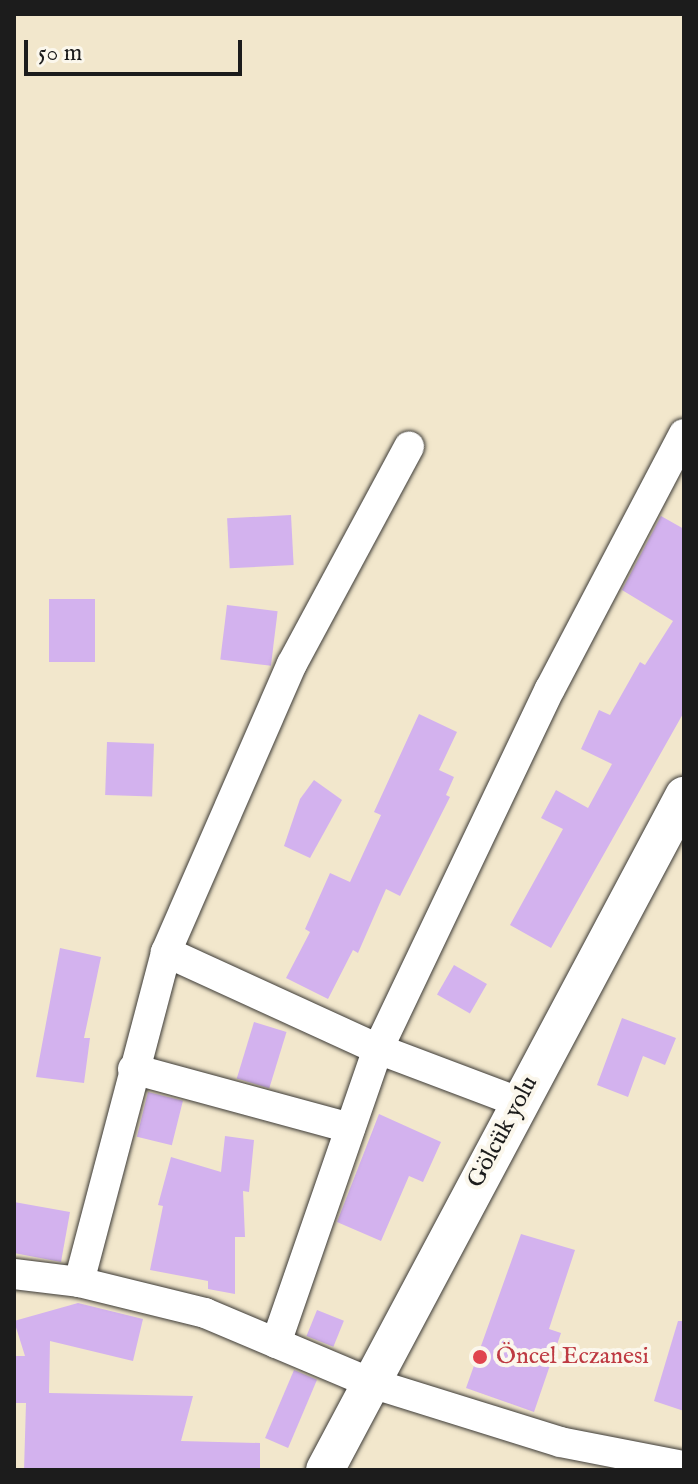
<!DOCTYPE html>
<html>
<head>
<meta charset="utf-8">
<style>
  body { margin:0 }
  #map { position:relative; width:698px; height:1484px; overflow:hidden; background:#f2e7cc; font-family:"IM FELL English",serif }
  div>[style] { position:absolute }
  .building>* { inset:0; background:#d3b2ee; transform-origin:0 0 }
  .roads { filter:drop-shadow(0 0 2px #3c3a36) drop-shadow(0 0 2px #3c3a36) }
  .minor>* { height:30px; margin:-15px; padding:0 15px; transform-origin:15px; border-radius:15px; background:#fff }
  .major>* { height:38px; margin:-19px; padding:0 19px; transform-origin:19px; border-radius:19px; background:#fff }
  .dots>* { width:22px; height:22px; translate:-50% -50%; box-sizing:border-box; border:4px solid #fbf7ec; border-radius:50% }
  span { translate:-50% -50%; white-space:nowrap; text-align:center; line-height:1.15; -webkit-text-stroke:8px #fbf7ec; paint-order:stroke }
  .street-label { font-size:24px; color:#1c1c1c }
  .health-label { font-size:24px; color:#be3a42 }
  .left { translate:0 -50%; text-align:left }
  .frame { position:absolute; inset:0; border:16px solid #1c1c1c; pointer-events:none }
  .scale { position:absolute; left:24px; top:40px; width:218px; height:36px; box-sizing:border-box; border:4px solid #1c1c1c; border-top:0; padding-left:10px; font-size:24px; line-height:28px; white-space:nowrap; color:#1c1c1c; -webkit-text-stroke:6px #fbf7ec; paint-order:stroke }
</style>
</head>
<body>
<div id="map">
  <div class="building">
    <div style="left:291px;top:515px;width:50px;height:64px;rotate:87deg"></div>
    <div style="clip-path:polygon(661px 516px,684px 529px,684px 712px,551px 948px,510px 925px,563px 829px,541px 818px,556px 790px,588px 808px,612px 764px,581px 749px,599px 710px,610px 715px,640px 662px,645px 665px,673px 621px,622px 590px)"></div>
    <div style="left:49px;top:599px;width:46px;height:63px"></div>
    <div style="left:227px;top:605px;width:51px;height:55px;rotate:7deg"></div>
    <div style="clip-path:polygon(419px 714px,457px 732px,439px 770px,454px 777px,446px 795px,450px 797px,400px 896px,386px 889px,358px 953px,353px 950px,328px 999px,286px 978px,310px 932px,305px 929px,330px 873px,350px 882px,381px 815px,374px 812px)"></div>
    <div style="left:107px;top:742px;width:47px;height:53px;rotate:2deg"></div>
    <div style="clip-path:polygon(314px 780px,342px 800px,310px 858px,284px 846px,300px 799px)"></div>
    <div style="clip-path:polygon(60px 948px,101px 957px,84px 1038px,90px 1038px,84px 1083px,36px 1077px)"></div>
    <div style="left:454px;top:965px;width:38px;height:34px;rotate:30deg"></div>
    <div style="clip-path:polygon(622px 1018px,676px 1038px,665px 1065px,643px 1056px,628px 1097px,597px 1085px)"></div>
    <div style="left:254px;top:1022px;width:34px;height:59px;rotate:17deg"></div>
    <div style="left:148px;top:1092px;width:36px;height:46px;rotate:14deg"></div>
    <div style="clip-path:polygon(379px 1114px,441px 1142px,423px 1182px,409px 1176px,381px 1241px,337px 1222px)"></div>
    <div style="clip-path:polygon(225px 1136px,254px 1140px,249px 1192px,243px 1191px,245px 1237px,235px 1237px,235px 1294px,208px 1289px,208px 1281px,150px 1270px,163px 1206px,158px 1205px,171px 1157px,221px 1172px)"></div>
    <div style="clip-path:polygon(14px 1202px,70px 1212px,61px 1262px,14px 1253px)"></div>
    <div style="clip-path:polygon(521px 1234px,575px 1250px,549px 1329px,561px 1333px,534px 1412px,466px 1388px)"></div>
    <div style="clip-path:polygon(78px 1303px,143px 1319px,133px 1361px,50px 1341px,49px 1393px,193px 1396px,181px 1441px,260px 1443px,260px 1470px,24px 1470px,26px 1403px,14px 1403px,14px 1356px,25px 1356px,14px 1321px)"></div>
    <div style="left:317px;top:1310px;width:29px;height:28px;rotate:22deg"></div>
    <div style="clip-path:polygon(678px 1321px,684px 1321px,684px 1411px,654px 1401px)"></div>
    <div style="left:294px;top:1370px;width:25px;height:74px;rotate:23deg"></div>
  </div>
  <div class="roads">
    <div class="minor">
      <div style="left:166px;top:952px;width:233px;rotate:24.6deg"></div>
      <div style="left:378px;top:1049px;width:150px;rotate:20.7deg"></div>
      <div style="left:133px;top:1069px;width:225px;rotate:15.2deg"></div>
      <div style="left:14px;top:1274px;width:65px;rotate:7deg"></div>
      <div style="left:79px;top:1282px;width:130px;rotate:13.8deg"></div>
      <div style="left:205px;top:1313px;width:180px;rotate:22.9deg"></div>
      <div style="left:371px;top:1383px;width:198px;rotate:17.3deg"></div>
      <div style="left:560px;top:1442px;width:126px;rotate:11deg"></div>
      <div style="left:79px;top:1282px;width:341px;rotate:-75.2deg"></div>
      <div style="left:166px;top:952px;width:314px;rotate:-66.4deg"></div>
      <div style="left:292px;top:664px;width:247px;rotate:-61.7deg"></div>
      <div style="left:276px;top:1343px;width:311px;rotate:-70.9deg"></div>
      <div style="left:378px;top:1049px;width:399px;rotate:-64.5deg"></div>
      <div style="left:550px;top:689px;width:288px;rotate:-62.3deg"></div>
    </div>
    <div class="major">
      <div style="left:325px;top:1470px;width:764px;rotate:-61.96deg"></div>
    </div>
  </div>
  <div class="dots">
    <div style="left:480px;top:1357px;background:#e0444e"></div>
  </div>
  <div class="street-label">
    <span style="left:503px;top:1132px;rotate:-62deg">Gölcük yolu</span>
  </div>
  <div class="health-label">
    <span class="left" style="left:496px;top:1357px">Öncel Eczanesi</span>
  </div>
  <div class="frame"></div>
  <div class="scale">50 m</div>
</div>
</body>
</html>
